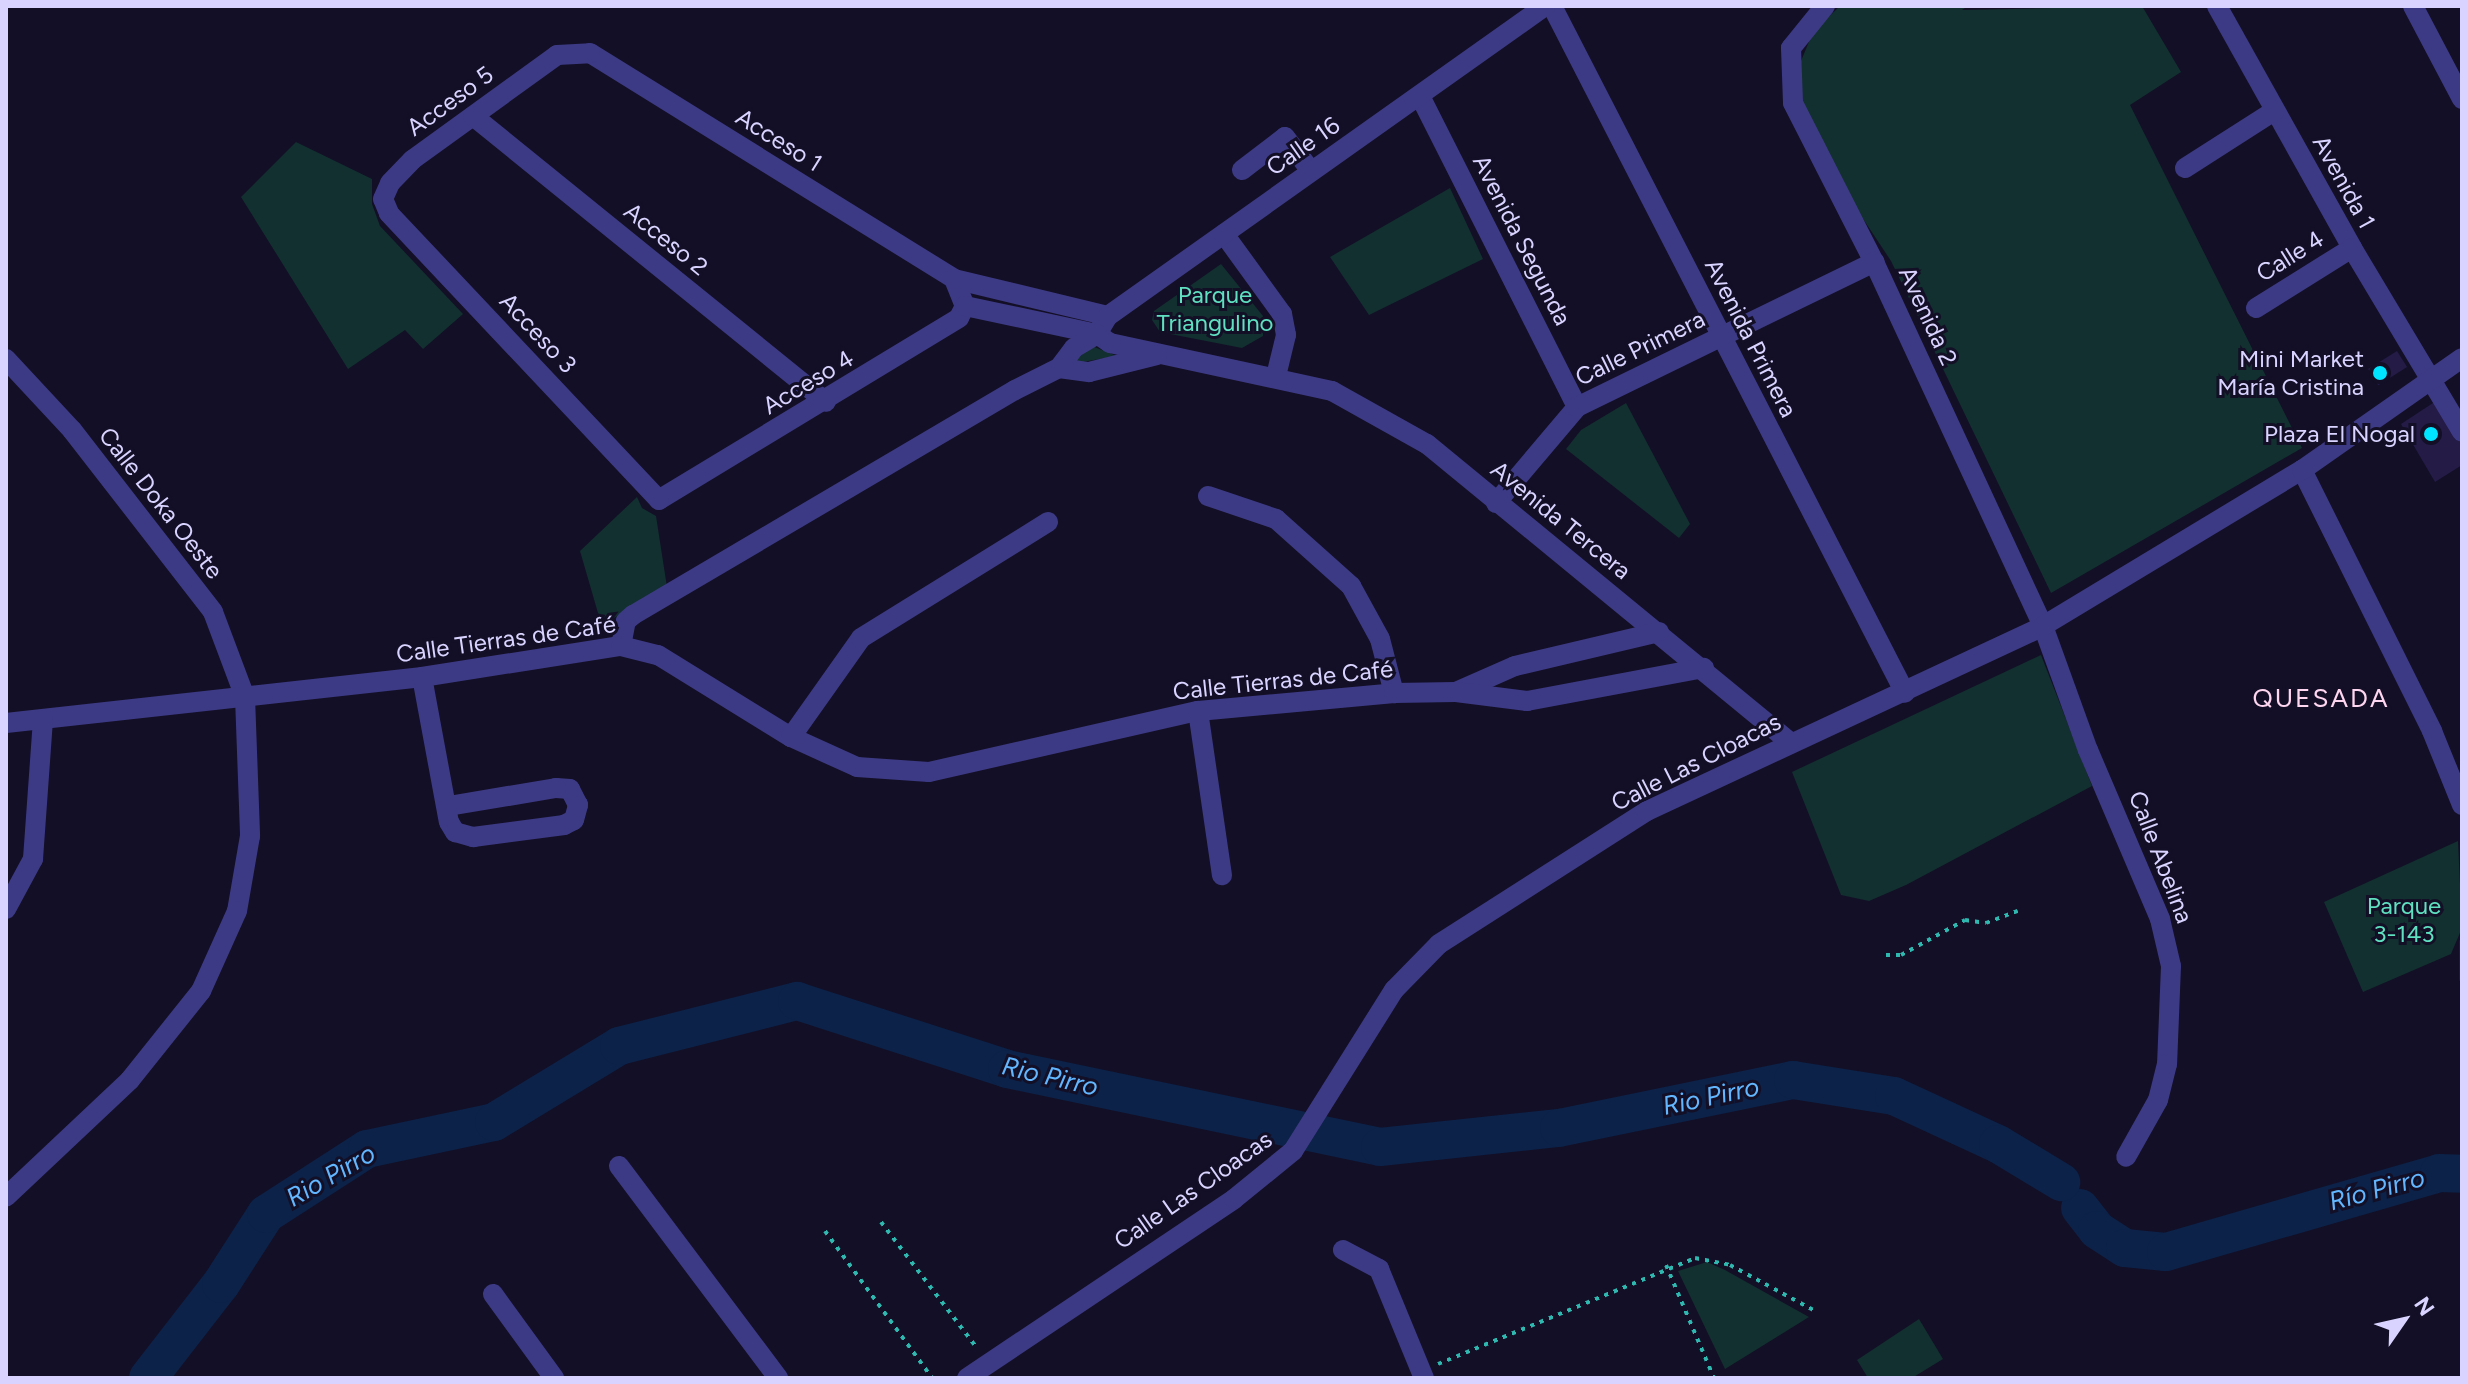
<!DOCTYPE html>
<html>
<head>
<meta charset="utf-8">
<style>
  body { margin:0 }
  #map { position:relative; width:2468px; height:1384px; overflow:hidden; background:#130f26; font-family:Figtree,sans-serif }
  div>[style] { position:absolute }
  .green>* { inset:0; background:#12302f }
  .stream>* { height:6px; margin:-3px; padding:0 3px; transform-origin:3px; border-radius:3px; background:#0c2248 }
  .river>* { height:38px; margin:-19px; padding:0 19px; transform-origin:19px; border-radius:19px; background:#0c2248 }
  .building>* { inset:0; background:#241b47; transform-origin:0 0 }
  .path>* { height:4px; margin-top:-2px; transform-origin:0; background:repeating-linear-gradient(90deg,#2fb8b0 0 4px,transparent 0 10px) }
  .minor>* { height:20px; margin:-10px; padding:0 10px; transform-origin:10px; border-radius:10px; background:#3d3a85 }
  .dots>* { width:22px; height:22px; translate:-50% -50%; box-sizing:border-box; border:4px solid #130f26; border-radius:50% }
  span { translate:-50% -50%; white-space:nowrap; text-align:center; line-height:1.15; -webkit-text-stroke:6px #130f26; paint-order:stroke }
  .street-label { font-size:24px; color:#d9d4ff }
  .park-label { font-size:24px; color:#5fe0c0 }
  .poi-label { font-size:24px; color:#d9d4ff }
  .right { translate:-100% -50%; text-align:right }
  .neighbourhood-label { font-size:26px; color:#ffd6f0; letter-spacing:2px }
  .water-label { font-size:26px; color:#62b6ff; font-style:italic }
  .frame { position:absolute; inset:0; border:8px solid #d9d4ff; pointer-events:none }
  .north { position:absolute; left:2364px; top:1280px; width:80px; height:80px; -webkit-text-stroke:6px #130f26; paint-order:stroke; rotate:56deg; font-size:22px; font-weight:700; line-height:32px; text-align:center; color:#d9d4ff }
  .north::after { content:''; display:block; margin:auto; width:28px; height:36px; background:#d9d4ff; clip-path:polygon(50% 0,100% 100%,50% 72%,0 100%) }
</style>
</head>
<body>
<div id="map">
  <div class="green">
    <div style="clip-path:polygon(1840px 6px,1968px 6px,1962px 10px,2142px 6px,2181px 72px,2130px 105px,2302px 448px,2051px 593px,1891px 261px,1850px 199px,1802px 103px,1801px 61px,1813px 32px)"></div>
    <div style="clip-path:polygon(296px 142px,372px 179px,372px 204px,380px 226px,463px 314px,423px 349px,405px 330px,348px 369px,241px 197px)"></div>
    <div style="clip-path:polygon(1450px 188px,1483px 259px,1369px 315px,1330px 257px)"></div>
    <div style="clip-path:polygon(1221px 264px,1263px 316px,1263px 336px,1242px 348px,1160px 332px,1152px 320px,1154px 311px)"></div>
    <div style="clip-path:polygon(1092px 346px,1117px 356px,1071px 364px)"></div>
    <div style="clip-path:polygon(1626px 403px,1690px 524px,1679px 538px,1566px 449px,1581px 430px)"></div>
    <div style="clip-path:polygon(637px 497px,642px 508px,656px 516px,667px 587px,607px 622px,598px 613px,580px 551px)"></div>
    <div style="clip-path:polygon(2041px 655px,2092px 786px,1906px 885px,1869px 901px,1841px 895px,1792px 772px)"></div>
    <div style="clip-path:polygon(2458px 841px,2462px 928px,2451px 954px,2363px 992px,2324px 902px)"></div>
    <div style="clip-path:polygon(1707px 1262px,1725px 1270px,1809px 1317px,1725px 1369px,1678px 1271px)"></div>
    <div style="clip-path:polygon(1919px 1319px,1943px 1359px,1912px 1378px,1868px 1378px,1857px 1360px)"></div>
  </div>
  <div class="stream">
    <div style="left:2462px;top:942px;width:37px;rotate:90deg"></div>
  </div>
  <div class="river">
    <div style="left:2080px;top:1208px;width:28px;rotate:52deg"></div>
    <div style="left:2097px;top:1230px;width:33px;rotate:33deg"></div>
    <div style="left:2125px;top:1248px;width:41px;rotate:5.6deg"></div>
    <div style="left:2166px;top:1252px;width:284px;rotate:-16.1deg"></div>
    <div style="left:2439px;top:1173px;width:23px;rotate:2deg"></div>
    <div style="left:148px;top:1378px;width:119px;rotate:-52.2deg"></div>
    <div style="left:221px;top:1284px;width:83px;rotate:-57.3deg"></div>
    <div style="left:266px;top:1214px;width:120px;rotate:-32.8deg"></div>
    <div style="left:367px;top:1149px;width:130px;rotate:-12deg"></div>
    <div style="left:494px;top:1122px;width:146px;rotate:-31.3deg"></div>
    <div style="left:619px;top:1046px;width:184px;rotate:-14.2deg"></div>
    <div style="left:797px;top:1001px;width:221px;rotate:17.9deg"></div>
    <div style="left:1007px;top:1069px;width:381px;rotate:11.8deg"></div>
    <div style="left:1380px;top:1147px;width:180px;rotate:-6.1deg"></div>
    <div style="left:1559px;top:1128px;width:239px;rotate:-11.6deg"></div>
    <div style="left:1793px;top:1080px;width:102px;rotate:9deg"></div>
    <div style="left:1894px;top:1096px;width:115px;rotate:24.8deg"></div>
    <div style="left:1998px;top:1144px;width:74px;rotate:31.1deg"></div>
  </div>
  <div class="building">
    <div style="left:2397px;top:351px;width:19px;height:34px;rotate:58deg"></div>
    <div style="clip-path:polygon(2436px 401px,2462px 445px,2462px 465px,2435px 482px,2401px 424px)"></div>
  </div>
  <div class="path">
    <div style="left:1886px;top:955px;width:15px"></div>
    <div style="left:1901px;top:955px;width:73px;rotate:-28.7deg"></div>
    <div style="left:1965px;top:920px;width:21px;rotate:8deg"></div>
    <div style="left:1986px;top:923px;width:34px;rotate:-21deg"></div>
    <div style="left:881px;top:1222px;width:158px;rotate:52.7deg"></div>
    <div style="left:825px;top:1231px;width:182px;rotate:53.9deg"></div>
    <div style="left:1666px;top:1265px;width:123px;rotate:67deg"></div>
    <div style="left:1438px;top:1364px;width:278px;rotate:-22.4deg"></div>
    <div style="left:1695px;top:1258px;width:36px;rotate:11deg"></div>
    <div style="left:1730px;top:1265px;width:99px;rotate:28.4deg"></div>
  </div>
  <div class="minor">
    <div style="left:1552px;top:6px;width:772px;rotate:62.8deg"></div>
    <div style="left:1825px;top:6px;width:54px;rotate:129deg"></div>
    <div style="left:1791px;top:48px;width:55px;rotate:87.9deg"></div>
    <div style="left:1793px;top:103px;width:178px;rotate:63deg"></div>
    <div style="left:1874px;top:262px;width:401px;rotate:65.1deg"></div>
    <div style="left:2043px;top:626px;width:132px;rotate:70.1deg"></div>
    <div style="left:2088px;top:750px;width:184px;rotate:66.9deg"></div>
    <div style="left:2160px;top:919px;width:48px;rotate:76.8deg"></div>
    <div style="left:2171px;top:966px;width:98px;rotate:92.3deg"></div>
    <div style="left:2167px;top:1064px;width:37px;rotate:104deg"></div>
    <div style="left:2158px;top:1100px;width:65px;rotate:119.3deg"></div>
    <div style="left:2217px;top:6px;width:277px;rotate:60.8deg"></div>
    <div style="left:2352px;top:248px;width:214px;rotate:59.1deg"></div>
    <div style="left:2413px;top:6px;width:105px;rotate:62.2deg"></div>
    <div style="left:590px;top:53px;width:428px;rotate:31.8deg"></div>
    <div style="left:954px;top:279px;width:29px;rotate:68deg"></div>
    <div style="left:965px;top:306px;width:13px;rotate:117deg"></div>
    <div style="left:959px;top:318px;width:351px;rotate:148.8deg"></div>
    <div style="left:659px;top:500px;width:394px;rotate:-133.3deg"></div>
    <div style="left:389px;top:213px;width:15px;rotate:-113deg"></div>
    <div style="left:383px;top:199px;width:17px;rotate:-66deg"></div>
    <div style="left:390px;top:183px;width:32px;rotate:-46deg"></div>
    <div style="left:412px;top:160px;width:179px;rotate:-35.9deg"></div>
    <div style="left:557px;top:55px;width:33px;rotate:-3deg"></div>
    <div style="left:1420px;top:96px;width:348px;rotate:63.2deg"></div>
    <div style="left:473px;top:116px;width:454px;rotate:39deg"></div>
    <div style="left:2185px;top:168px;width:106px;rotate:-32.6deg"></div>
    <div style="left:1242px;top:170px;width:54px;rotate:-37.5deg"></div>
    <div style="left:1285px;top:137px;width:43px;rotate:52.6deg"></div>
    <div style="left:1224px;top:234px;width:99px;rotate:54.1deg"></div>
    <div style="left:1282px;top:314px;width:21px;rotate:79deg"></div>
    <div style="left:1286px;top:335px;width:42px;rotate:103.7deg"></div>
    <div style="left:954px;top:279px;width:158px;rotate:13.5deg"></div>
    <div style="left:965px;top:306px;width:135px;rotate:12deg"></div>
    <div style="left:2256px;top:308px;width:113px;rotate:-32deg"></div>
    <div style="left:1097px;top:334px;width:16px;rotate:35deg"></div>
    <div style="left:1110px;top:343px;width:227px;rotate:12.2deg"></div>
    <div style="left:1332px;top:391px;width:109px;rotate:29.2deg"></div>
    <div style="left:1427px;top:444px;width:471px;rotate:39.4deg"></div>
    <div style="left:1097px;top:334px;width:21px;rotate:-59deg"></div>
    <div style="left:1108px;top:316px;width:536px;rotate:-35.35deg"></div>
    <div style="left:6px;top:359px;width:97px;rotate:47.1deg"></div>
    <div style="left:72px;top:430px;width:230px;rotate:52.2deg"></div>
    <div style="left:213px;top:612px;width:91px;rotate:69.4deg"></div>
    <div style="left:245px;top:697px;width:139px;rotate:87.9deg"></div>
    <div style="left:250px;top:836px;width:76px;rotate:99.8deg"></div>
    <div style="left:237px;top:911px;width:88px;rotate:114.2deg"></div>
    <div style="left:201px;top:991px;width:114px;rotate:128.6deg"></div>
    <div style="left:130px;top:1080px;width:170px;rotate:136.7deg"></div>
    <div style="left:1059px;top:368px;width:25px;rotate:-53deg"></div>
    <div style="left:1074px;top:348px;width:27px;rotate:-31deg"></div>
    <div style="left:2302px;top:470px;width:292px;rotate:63.5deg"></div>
    <div style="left:2432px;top:731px;width:80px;rotate:67.9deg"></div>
    <div style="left:1208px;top:496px;width:72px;rotate:18.7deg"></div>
    <div style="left:1276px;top:519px;width:101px;rotate:41.8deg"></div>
    <div style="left:1351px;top:586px;width:60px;rotate:61.3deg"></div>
    <div style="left:1380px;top:639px;width:56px;rotate:75.5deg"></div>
    <div style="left:1496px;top:503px;width:126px;rotate:-49.8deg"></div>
    <div style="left:1577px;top:407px;width:331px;rotate:-26deg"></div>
    <div style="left:621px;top:646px;width:25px;rotate:-79deg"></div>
    <div style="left:626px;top:621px;width:9px;rotate:-41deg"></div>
    <div style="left:633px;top:615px;width:443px;rotate:-30.5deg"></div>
    <div style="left:1015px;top:390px;width:49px;rotate:-26.6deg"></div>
    <div style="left:1059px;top:368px;width:30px;rotate:8deg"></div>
    <div style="left:1089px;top:372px;width:70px;rotate:-14deg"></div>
    <div style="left:422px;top:677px;width:147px;rotate:79.5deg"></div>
    <div style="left:449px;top:822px;width:12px;rotate:59deg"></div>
    <div style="left:455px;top:832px;width:19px;rotate:16deg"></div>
    <div style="left:473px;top:837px;width:92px;rotate:-7.5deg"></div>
    <div style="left:564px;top:825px;width:11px;rotate:-27deg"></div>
    <div style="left:574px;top:820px;width:16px;rotate:-75deg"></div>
    <div style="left:578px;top:805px;width:18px;rotate:-117deg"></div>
    <div style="left:570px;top:789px;width:14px;rotate:-176deg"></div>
    <div style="left:556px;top:788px;width:109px;rotate:170.5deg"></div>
    <div style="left:1456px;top:692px;width:64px;rotate:-23.8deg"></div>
    <div style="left:1515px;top:666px;width:148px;rotate:-13.3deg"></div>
    <div style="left:1198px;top:711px;width:166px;rotate:81.7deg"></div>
    <div style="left:6px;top:723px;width:419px;rotate:-6.3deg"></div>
    <div style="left:422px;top:677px;width:201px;rotate:-8.9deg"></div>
    <div style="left:621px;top:646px;width:38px;rotate:14deg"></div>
    <div style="left:658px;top:655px;width:156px;rotate:31.7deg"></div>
    <div style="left:791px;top:737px;width:72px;rotate:24.4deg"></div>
    <div style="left:857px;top:767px;width:72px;rotate:4deg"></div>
    <div style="left:929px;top:772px;width:276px;rotate:-12.8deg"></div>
    <div style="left:1198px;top:711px;width:197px;rotate:-5.2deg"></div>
    <div style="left:1394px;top:693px;width:62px;rotate:-0.9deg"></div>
    <div style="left:1456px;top:692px;width:72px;rotate:7.2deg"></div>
    <div style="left:1527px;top:701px;width:180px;rotate:-10.6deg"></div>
    <div style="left:791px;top:737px;width:121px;rotate:-54.7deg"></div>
    <div style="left:861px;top:638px;width:220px;rotate:-31.8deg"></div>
    <div style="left:6px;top:909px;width:57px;rotate:-61.6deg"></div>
    <div style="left:33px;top:859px;width:139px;rotate:-85.9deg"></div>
    <div style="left:619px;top:1166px;width:265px;rotate:53.1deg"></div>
    <div style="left:1343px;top:1250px;width:41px;rotate:27.8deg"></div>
    <div style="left:1379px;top:1269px;width:118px;rotate:67.6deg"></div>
    <div style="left:493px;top:1294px;width:104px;rotate:54deg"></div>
    <div style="left:967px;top:1378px;width:321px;rotate:-33.8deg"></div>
    <div style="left:1234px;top:1199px;width:76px;rotate:-39.1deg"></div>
    <div style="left:1293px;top:1151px;width:190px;rotate:-57.9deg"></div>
    <div style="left:1394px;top:990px;width:64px;rotate:-45.6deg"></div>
    <div style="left:1439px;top:944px;width:247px;rotate:-32.6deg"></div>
    <div style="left:1647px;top:811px;width:437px;rotate:-25deg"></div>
    <div style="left:2043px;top:626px;width:302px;rotate:-31.1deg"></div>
    <div style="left:2302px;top:470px;width:195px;rotate:-35deg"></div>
  </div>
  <div class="dots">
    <div style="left:2380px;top:373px;background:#00e5ff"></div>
    <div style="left:2431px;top:434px;background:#00e5ff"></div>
  </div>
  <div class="street-label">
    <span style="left:450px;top:101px;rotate:-36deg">Acceso 5</span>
    <span style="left:779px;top:140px;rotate:32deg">Acceso 1</span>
    <span style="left:1303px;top:146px;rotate:-35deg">Calle 16</span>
    <span style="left:2344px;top:182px;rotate:61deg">Avenida 1</span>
    <span style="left:666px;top:239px;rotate:39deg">Acceso 2</span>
    <span style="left:1522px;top:240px;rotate:63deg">Avenida Segunda</span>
    <span style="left:2290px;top:256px;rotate:-32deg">Calle 4</span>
    <span style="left:1928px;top:316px;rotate:65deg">Avenida 2</span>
    <span style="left:538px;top:333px;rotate:47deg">Acceso 3</span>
    <span style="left:1751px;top:338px;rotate:63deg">Avenida Primera</span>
    <span style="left:1640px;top:348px;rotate:-26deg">Calle Primera</span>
    <span style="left:808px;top:382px;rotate:-31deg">Acceso 4</span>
    <span style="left:161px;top:503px;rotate:52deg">Calle Doka Oeste</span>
    <span style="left:1561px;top:520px;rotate:39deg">Avenida Tercera</span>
    <span style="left:506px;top:639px;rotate:-8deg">Calle Tierras de Café</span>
    <span style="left:1283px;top:680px;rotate:-6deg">Calle Tierras de Café</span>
    <span style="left:1696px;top:762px;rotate:-27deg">Calle Las Cloacas</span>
    <span style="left:2161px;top:857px;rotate:69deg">Calle Abelina</span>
    <span style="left:1193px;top:1190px;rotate:-35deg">Calle Las Cloacas</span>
  </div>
  <div class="park-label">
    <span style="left:1215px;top:309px">Parque<br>Triangulino</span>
    <span style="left:2404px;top:920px">Parque<br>3-143</span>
  </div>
  <div class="poi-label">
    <span class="right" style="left:2364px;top:373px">Mini Market<br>María Cristina</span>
    <span class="right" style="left:2415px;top:434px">Plaza El Nogal</span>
  </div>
  <div class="neighbourhood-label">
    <span style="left:2321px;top:699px">QUESADA</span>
  </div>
  <div class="water-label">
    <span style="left:1050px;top:1077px;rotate:13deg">Rio Pirro</span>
    <span style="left:1711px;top:1097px;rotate:-12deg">Rio Pirro</span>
    <span style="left:331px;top:1176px;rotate:-30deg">Rio Pirro</span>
    <span style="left:2377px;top:1190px;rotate:-15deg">Río Pirro</span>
  </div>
  <div class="frame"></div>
  <div class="north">N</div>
</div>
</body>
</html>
